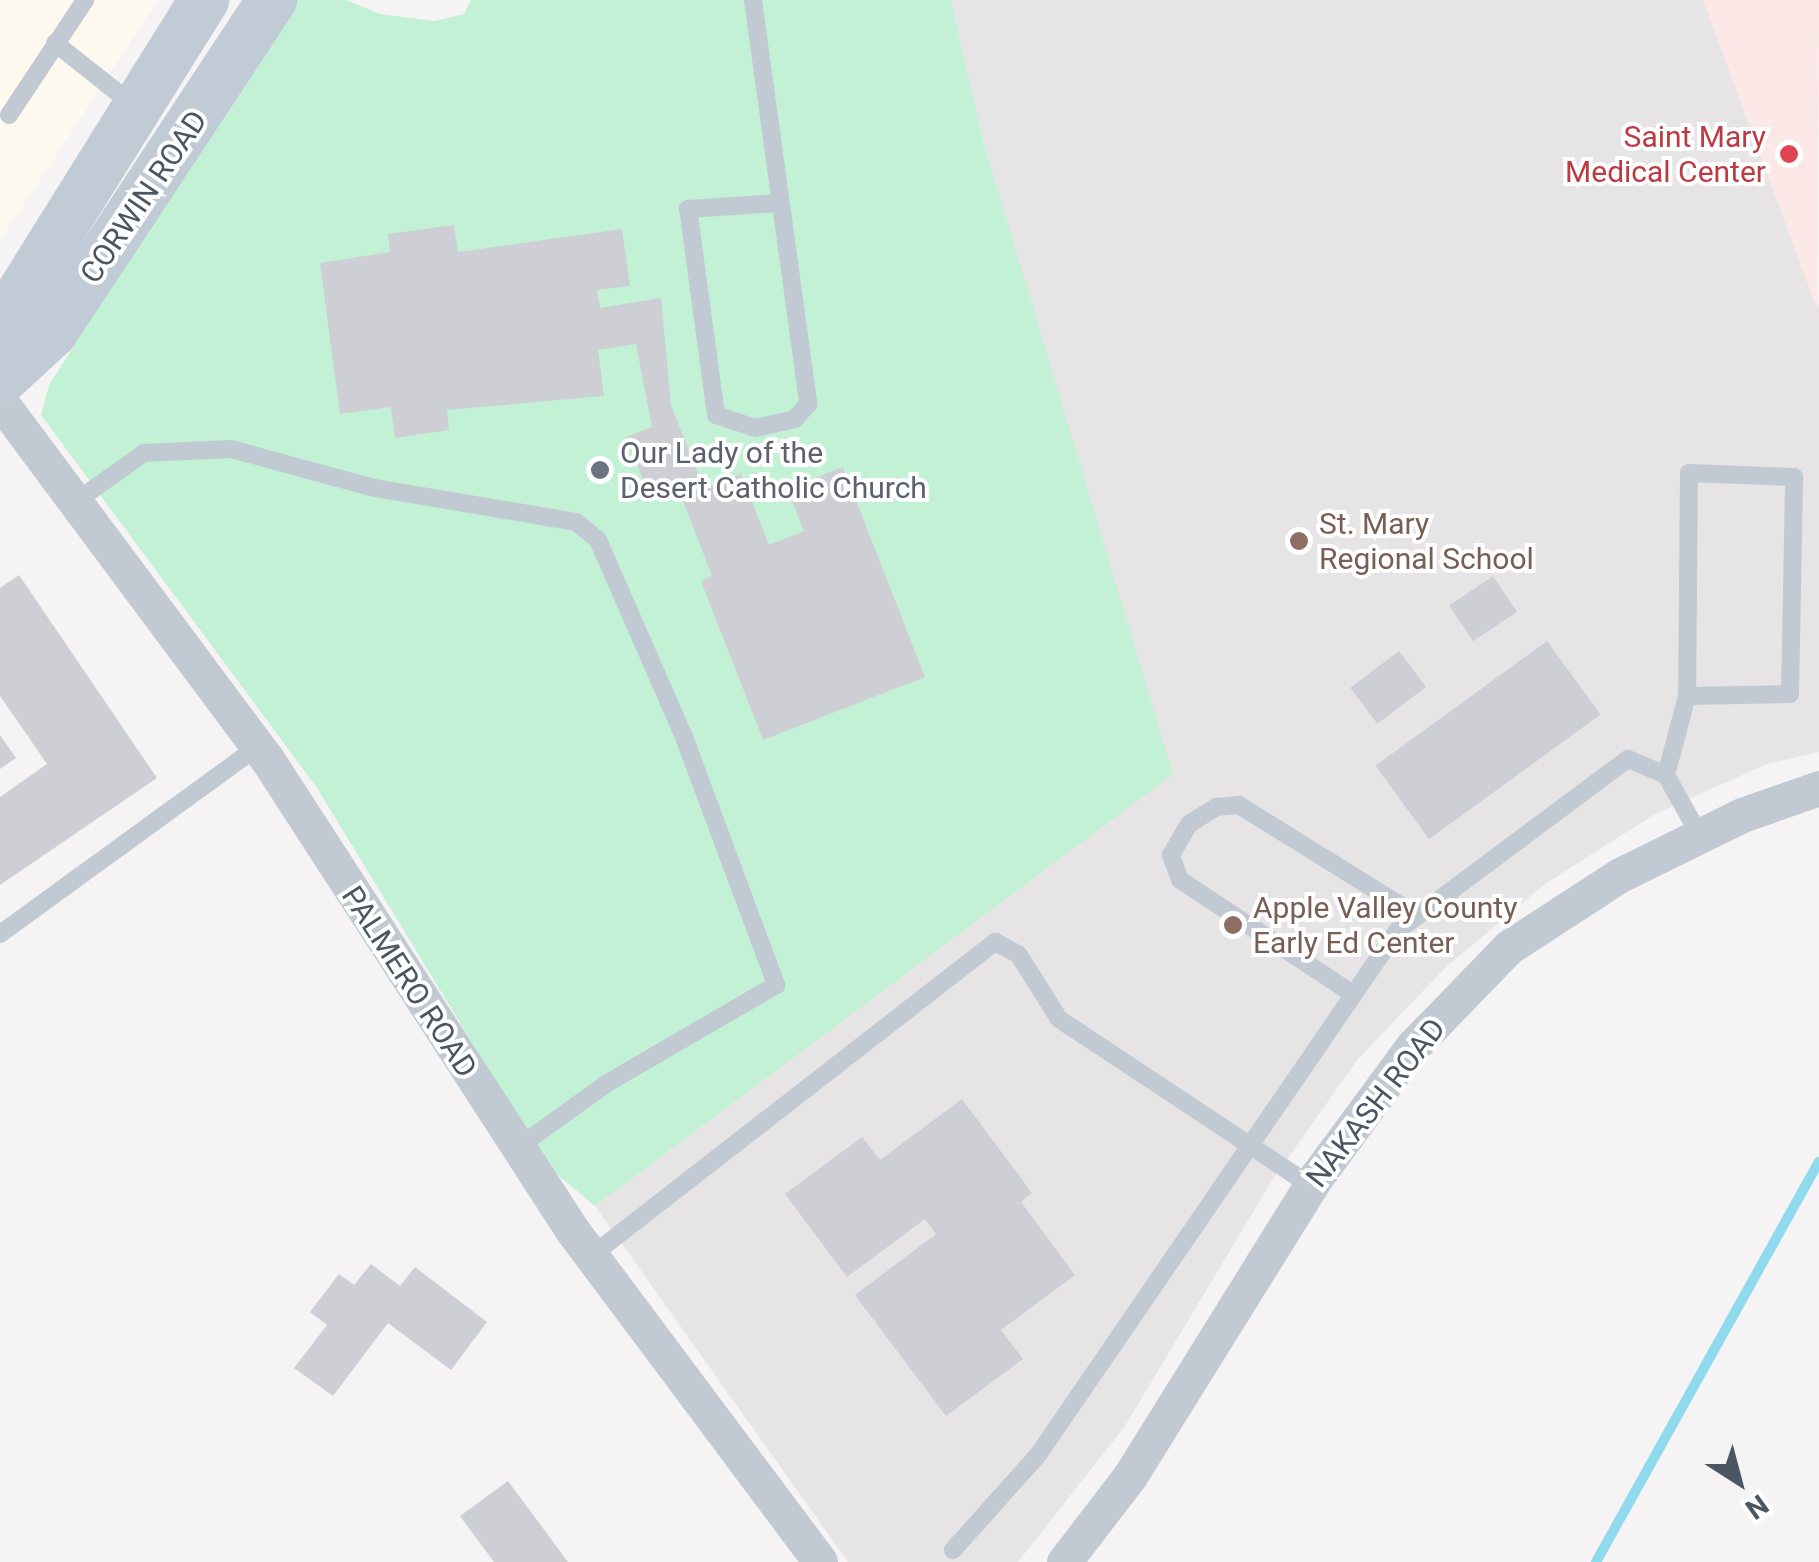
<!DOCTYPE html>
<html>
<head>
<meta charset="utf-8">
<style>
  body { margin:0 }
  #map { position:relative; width:1819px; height:1562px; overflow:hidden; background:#f5f3f3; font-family:Roboto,sans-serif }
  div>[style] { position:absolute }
  .commercial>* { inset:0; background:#fdf9ef }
  .education>* { inset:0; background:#e6e4e5 }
  .medical>* { inset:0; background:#fce8e6 }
  .green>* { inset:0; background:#c3f1d5 }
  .stream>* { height:10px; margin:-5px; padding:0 5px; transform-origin:5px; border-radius:5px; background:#90daee }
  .building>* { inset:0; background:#cdcfd5; transform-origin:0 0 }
  .service>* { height:18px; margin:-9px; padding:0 9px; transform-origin:9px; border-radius:9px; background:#c1cad2 }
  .minor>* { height:35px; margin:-17.5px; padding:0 17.5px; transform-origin:17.5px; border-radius:17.5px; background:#c1cad2 }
  .secondary>* { height:50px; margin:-25px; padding:0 25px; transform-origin:25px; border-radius:25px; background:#c1cbd6 }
  .dots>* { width:28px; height:28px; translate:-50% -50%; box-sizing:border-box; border:5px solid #fff; border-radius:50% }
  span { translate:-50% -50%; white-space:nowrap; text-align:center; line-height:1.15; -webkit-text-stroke:8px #fff; paint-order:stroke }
  .health-label { font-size:30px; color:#be3a42 }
  .right { translate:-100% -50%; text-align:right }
  .street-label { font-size:30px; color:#4a5661 }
  .worship-label { font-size:30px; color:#5b616d }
  .left { translate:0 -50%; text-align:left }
  .education-label { font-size:30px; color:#785e54 }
  .north { position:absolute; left:1689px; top:1432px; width:100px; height:100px; -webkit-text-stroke:8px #fff; paint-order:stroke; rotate:144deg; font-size:28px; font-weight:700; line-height:40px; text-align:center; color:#4a5661 }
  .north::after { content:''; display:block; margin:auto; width:35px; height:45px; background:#4a5661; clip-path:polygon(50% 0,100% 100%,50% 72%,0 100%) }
</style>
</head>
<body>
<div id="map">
  <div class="commercial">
    <div style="clip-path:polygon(0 0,158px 0,0 241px)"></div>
  </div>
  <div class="education">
    <div style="clip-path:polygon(951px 0,1703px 0,1819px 307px,1819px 752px,1767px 764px,1655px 814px,1545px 884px,1446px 967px,1358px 1059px,1271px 1182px,1125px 1426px,1018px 1562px,848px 1562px,595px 1206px,1172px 774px,984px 144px)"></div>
  </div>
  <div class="medical">
    <div style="clip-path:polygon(1703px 0,1819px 0,1817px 309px)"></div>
  </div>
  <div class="green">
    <div style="clip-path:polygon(297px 0,346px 0,380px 14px,435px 21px,464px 14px,471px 0,951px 0,984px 144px,1173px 774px,595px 1206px,548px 1167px,317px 788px,41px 415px,49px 385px)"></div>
  </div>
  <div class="stream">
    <div style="left:1596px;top:1562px;width:458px;rotate:-60.9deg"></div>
  </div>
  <div class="building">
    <div style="clip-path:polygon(454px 225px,458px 252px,622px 229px,630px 286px,597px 290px,600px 308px,661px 298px,671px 405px,704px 489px,741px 474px,769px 545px,804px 531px,787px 489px,843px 467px,925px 677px,763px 740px,701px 581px,712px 576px,676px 483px,649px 494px,626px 437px,652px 427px,636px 344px,598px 350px,604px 396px,447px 410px,449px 430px,395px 438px,391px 407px,340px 414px,320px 263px,390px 252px,388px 234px)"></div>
    <div style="clip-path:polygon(19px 575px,157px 778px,0 885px,0 797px,47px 764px,0 696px,0 588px)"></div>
    <div style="left:1493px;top:576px;width:43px;height:53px;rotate:56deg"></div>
    <div style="left:1547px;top:641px;width:91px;height:212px;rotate:54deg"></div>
    <div style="left:1399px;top:651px;width:45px;height:61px;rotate:53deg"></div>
    <div style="clip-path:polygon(0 735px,16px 758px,0 769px)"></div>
    <div style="clip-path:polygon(962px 1099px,1032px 1193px,1021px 1202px,1075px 1275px,1001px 1330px,1023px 1359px,946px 1416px,855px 1295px,936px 1234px,925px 1219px,847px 1277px,785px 1194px,862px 1137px,880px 1160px)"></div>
    <div style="clip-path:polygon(371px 1264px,400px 1286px,415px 1267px,487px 1322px,451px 1370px,388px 1323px,333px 1396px,294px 1368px,327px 1325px,310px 1312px,339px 1274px,354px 1285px)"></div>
    <div style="clip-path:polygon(508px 1481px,568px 1562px,494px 1562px,460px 1516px)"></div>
  </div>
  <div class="service">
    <div style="left:753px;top:0;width:408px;rotate:82.2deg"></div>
    <div style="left:808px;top:404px;width:20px;rotate:131deg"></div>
    <div style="left:795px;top:419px;width:41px;rotate:167.3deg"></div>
    <div style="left:755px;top:428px;width:41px;rotate:-161.6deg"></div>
    <div style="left:716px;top:415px;width:208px;rotate:-97.7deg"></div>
    <div style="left:688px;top:209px;width:91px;rotate:-3.8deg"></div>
    <div style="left:55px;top:43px;width:103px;rotate:38.3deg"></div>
    <div style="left:9px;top:115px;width:138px;rotate:-56.5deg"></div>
    <div style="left:75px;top:502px;width:85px;rotate:-35.4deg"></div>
    <div style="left:144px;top:453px;width:87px;rotate:-2.6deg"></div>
    <div style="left:231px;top:449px;width:149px;rotate:15.2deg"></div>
    <div style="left:375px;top:488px;width:204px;rotate:9.6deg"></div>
    <div style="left:576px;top:522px;width:28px;rotate:39deg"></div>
    <div style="left:598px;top:540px;width:215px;rotate:66.4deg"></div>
    <div style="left:684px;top:737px;width:265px;rotate:69.6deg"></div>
    <div style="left:776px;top:985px;width:197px;rotate:149.8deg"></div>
    <div style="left:606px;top:1084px;width:110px;rotate:144.3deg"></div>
    <div style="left:1666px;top:775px;width:82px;rotate:-75.1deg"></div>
    <div style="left:1687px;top:696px;width:103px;rotate:-1.1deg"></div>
    <div style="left:1790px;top:694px;width:217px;rotate:-88.9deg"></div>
    <div style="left:1794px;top:477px;width:105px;rotate:-177.8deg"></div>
    <div style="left:1689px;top:473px;width:223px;rotate:90.5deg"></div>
    <div style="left:0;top:934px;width:318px;rotate:-36deg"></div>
    <div style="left:1353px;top:994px;width:207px;rotate:-146.6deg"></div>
    <div style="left:1180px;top:880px;width:27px;rotate:-110deg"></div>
    <div style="left:1171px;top:855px;width:36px;rotate:-60deg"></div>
    <div style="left:1189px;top:824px;width:32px;rotate:-32deg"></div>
    <div style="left:1216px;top:807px;width:23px;rotate:-5deg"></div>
    <div style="left:1239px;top:805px;width:210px;rotate:31.9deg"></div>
    <div style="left:591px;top:1256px;width:512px;rotate:-37.86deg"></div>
    <div style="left:995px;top:942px;width:27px;rotate:28deg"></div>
    <div style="left:1019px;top:955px;width:75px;rotate:58deg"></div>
    <div style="left:1059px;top:1019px;width:302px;rotate:33.5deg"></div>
    <div style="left:953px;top:1550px;width:127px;rotate:-48.2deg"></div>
    <div style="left:1038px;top:1455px;width:635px;rotate:-55.58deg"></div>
    <div style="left:1397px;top:931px;width:288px;rotate:-36.7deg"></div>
    <div style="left:1628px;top:759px;width:41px;rotate:22.8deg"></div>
    <div style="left:1666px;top:775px;width:70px;rotate:60.9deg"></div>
  </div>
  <div class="minor">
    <div style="left:0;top:401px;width:447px;rotate:53.3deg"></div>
    <div style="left:267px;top:759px;width:561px;rotate:57.07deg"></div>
    <div style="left:572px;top:1230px;width:414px;rotate:53.2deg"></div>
    <div style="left:1064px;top:1562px;width:108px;rotate:-52.5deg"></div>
    <div style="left:1130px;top:1476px;width:354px;rotate:-58.1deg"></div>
    <div style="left:1317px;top:1176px;width:162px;rotate:-53.6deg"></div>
    <div style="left:1413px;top:1046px;width:138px;rotate:-45.9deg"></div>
    <div style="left:1509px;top:947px;width:132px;rotate:-33deg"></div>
    <div style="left:1620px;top:875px;width:136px;rotate:-26.2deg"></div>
    <div style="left:1742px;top:815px;width:82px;rotate:-19.3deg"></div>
  </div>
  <div class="secondary">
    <div style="left:0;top:354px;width:50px;rotate:-74.8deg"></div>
    <div style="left:13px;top:306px;width:361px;rotate:-58deg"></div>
    <div style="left:0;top:381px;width:72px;rotate:-42.8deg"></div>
    <div style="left:53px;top:332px;width:398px;rotate:-56.6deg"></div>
  </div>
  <div class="dots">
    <div style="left:1789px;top:154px;background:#e0444e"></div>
    <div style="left:600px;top:470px;background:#6b7280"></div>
    <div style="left:1299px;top:541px;background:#8d6e63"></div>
    <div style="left:1233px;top:925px;background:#8d6e63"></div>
  </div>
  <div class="health-label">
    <span class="right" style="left:1766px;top:154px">Saint Mary<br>Medical Center</span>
  </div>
  <div class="street-label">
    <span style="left:144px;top:197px;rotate:-56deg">CORWIN ROAD</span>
    <span style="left:409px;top:982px;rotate:57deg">PALMERO ROAD</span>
    <span style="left:1376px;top:1103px;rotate:-52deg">NAKASH ROAD</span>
  </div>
  <div class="worship-label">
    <span class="left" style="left:620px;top:470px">Our Lady of the<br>Desert Catholic Church</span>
  </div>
  <div class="education-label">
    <span class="left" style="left:1319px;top:541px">St. Mary<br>Regional School</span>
    <span class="left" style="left:1253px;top:925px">Apple Valley County<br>Early Ed Center</span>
  </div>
  <div class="north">N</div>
</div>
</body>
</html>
